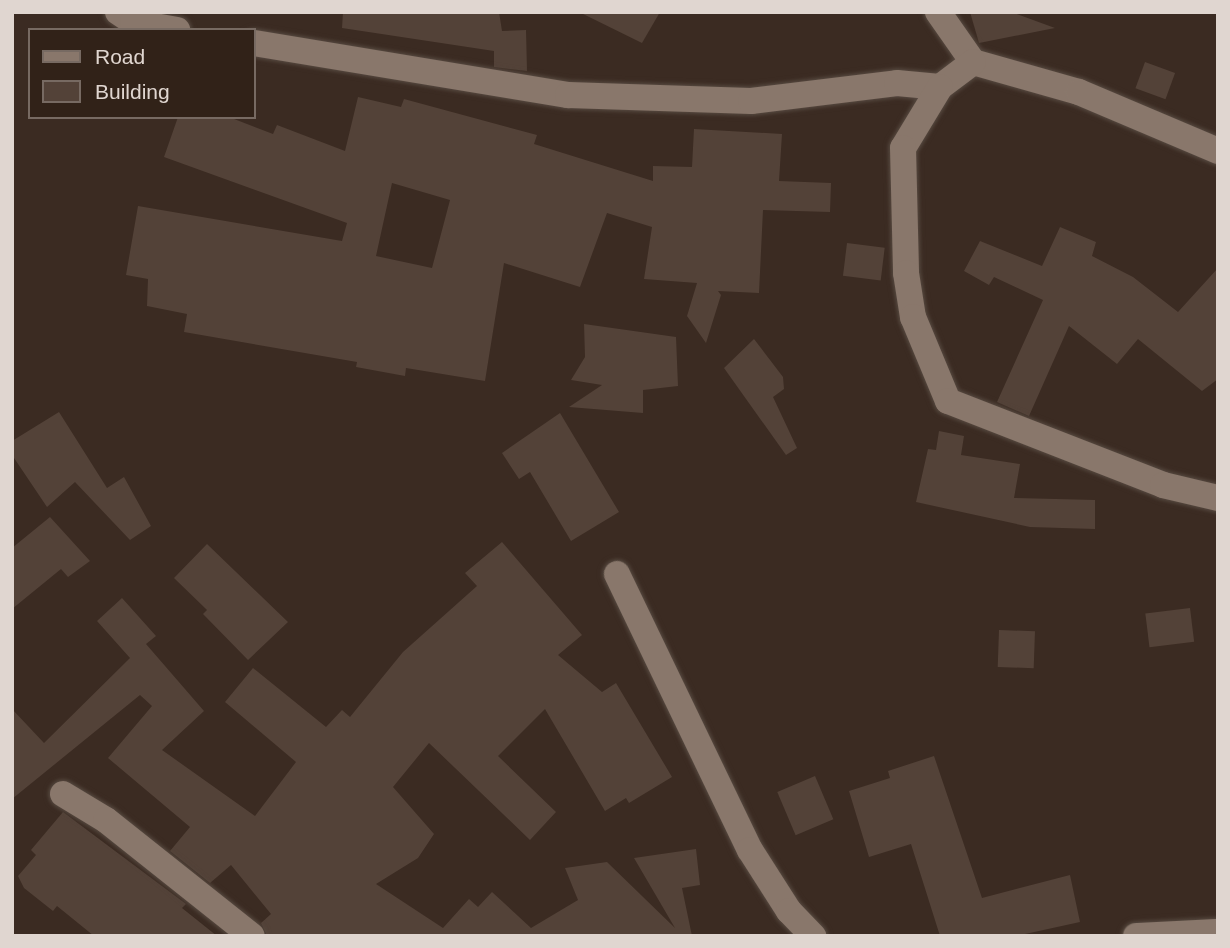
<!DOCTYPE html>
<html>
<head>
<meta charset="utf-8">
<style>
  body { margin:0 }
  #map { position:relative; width:1230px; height:948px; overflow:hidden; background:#3b2b22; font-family:Arial,sans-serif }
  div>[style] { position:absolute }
  .building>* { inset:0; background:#534238; transform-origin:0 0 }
  .roads { filter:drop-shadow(0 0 2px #574a41) drop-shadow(0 0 2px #574a41) }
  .street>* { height:26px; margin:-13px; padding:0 13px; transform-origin:13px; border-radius:13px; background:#89776b }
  span { translate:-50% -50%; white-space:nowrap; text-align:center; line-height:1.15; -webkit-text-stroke:5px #312218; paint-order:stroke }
  .frame { position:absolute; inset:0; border:14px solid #e0d6d0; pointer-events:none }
  .legend { position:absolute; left:28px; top:28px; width:228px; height:91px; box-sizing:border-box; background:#312218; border:2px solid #776a62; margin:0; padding:9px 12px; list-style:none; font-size:21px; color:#e0d6d0 }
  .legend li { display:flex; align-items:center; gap:14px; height:35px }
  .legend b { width:35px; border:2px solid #776a62 }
</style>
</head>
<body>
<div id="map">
  <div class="building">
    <div style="clip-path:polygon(343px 12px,499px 12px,502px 31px,526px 30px,527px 71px,494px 67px,494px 51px,342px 28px)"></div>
    <div style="clip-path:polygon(579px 12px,660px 12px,642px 43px)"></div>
    <div style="clip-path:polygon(970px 12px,1011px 12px,1055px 28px,979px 43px)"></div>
    <div style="left:1145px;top:62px;width:32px;height:28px;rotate:20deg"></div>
    <div style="clip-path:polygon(evenodd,358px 97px,401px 107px,404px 99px,537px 135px,534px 144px,653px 181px,653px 166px,692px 167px,694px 129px,782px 134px,779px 181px,831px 183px,830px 212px,763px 210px,759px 293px,718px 291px,721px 295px,706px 343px,687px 316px,697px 283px,644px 279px,652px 227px,607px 213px,580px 287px,504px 263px,485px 381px,406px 368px,405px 376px,356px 367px,357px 362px,184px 332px,187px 314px,147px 306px,148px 279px,126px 275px,138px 206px,342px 241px,347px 223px,164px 157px,178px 117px,229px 117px,273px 134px,277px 125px,345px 151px,358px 97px,392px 183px,450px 200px,432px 268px,376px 256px,392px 183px)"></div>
    <div style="clip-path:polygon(1060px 227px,1096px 242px,1092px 256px,1133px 277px,1178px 312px,1218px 268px,1218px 379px,1202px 391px,1138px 339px,1117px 364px,1069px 326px,1029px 416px,997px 402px,1043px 300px,994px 277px,989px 285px,964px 271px,980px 241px,1042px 266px)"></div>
    <div style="left:847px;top:243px;width:38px;height:33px;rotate:7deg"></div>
    <div style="clip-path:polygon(584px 324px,676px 337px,678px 386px,643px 390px,643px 413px,569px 407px,602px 385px,571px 380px,585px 357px)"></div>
    <div style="clip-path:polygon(754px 339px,783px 377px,784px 389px,773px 397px,797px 448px,786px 455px,724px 368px)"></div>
    <div style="clip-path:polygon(59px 412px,107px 488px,124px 477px,151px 526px,130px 540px,75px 482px,47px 507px,12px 455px,12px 441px)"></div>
    <div style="clip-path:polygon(560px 413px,619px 512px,571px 541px,530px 472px,519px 479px,502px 453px)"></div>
    <div style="clip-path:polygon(939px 431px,964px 436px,961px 455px,1020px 464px,1014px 498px,1095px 500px,1095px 529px,1030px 527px,916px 502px,928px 449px,936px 450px)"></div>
    <div style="clip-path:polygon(50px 517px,90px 561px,68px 577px,61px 569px,12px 609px,12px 548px)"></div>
    <div style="clip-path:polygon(502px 542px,582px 635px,558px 655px,602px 692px,616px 683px,672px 777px,629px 803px,626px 798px,605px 811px,545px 709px,498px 756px,556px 812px,530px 840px,429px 743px,393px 787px,434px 834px,418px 858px,376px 884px,443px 928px,469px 899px,478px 907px,492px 892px,531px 928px,578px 900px,565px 868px,607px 862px,675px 928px,634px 858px,696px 849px,700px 885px,682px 888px,692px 936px,267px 936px,261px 923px,271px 914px,231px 865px,210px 883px,170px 851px,190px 827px,108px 758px,152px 706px,140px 695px,12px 799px,12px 709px,44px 743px,130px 658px,97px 621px,122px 598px,156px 636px,146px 644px,204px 711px,162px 750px,255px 816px,296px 762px,225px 702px,253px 668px,326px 727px,342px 710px,350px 717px,403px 652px,477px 586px,465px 573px)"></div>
    <div style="clip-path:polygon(207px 544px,288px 622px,248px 660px,203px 614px,207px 610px,174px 578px)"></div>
    <div style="left:1190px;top:608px;width:34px;height:45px;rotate:83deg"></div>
    <div style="left:999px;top:630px;width:36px;height:37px;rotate:2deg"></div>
    <div style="clip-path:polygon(934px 756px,982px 898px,1070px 875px,1080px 922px,1016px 936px,940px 936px,911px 844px,869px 857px,849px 791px,890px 778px,888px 771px)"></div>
    <div style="left:815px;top:776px;width:47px;height:41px;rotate:67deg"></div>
    <div style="clip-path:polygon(63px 812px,186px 904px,182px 908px,217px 936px,94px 936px,57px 906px,53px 911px,24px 888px,18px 876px,36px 855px,31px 850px)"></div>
  </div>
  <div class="roads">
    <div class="street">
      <div style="left:118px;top:12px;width:18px;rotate:34deg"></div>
      <div style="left:133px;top:22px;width:45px;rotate:10.3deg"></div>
      <div style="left:938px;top:12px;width:61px;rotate:55deg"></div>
      <div style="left:973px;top:62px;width:110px;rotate:15.8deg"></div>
      <div style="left:1079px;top:92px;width:151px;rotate:23deg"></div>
      <div style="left:254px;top:43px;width:318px;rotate:9.4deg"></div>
      <div style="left:568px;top:95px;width:183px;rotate:1.9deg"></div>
      <div style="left:751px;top:101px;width:147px;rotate:-7deg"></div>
      <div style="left:897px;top:83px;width:43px;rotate:5.3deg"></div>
      <div style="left:940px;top:87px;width:41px;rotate:-37.1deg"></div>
      <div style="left:940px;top:87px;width:71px;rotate:121.2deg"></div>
      <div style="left:903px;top:148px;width:125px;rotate:88.6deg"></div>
      <div style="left:906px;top:273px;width:45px;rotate:81deg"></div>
      <div style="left:913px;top:317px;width:91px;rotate:67.4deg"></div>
      <div style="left:948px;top:401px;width:231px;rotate:21.3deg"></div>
      <div style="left:1163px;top:485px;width:57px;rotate:13.3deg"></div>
      <div style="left:617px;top:574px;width:306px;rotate:64.3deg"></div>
      <div style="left:750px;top:850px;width:72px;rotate:57.4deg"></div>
      <div style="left:789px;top:911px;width:35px;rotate:46deg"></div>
      <div style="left:63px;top:794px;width:50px;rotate:31.2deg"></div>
      <div style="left:106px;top:820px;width:186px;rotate:38.5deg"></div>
      <div style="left:1136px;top:936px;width:82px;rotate:-2.8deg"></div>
    </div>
  </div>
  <div class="frame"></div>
  <ul class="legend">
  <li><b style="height:9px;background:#89776b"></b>Road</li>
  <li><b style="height:19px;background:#534238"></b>Building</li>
  </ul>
</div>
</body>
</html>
